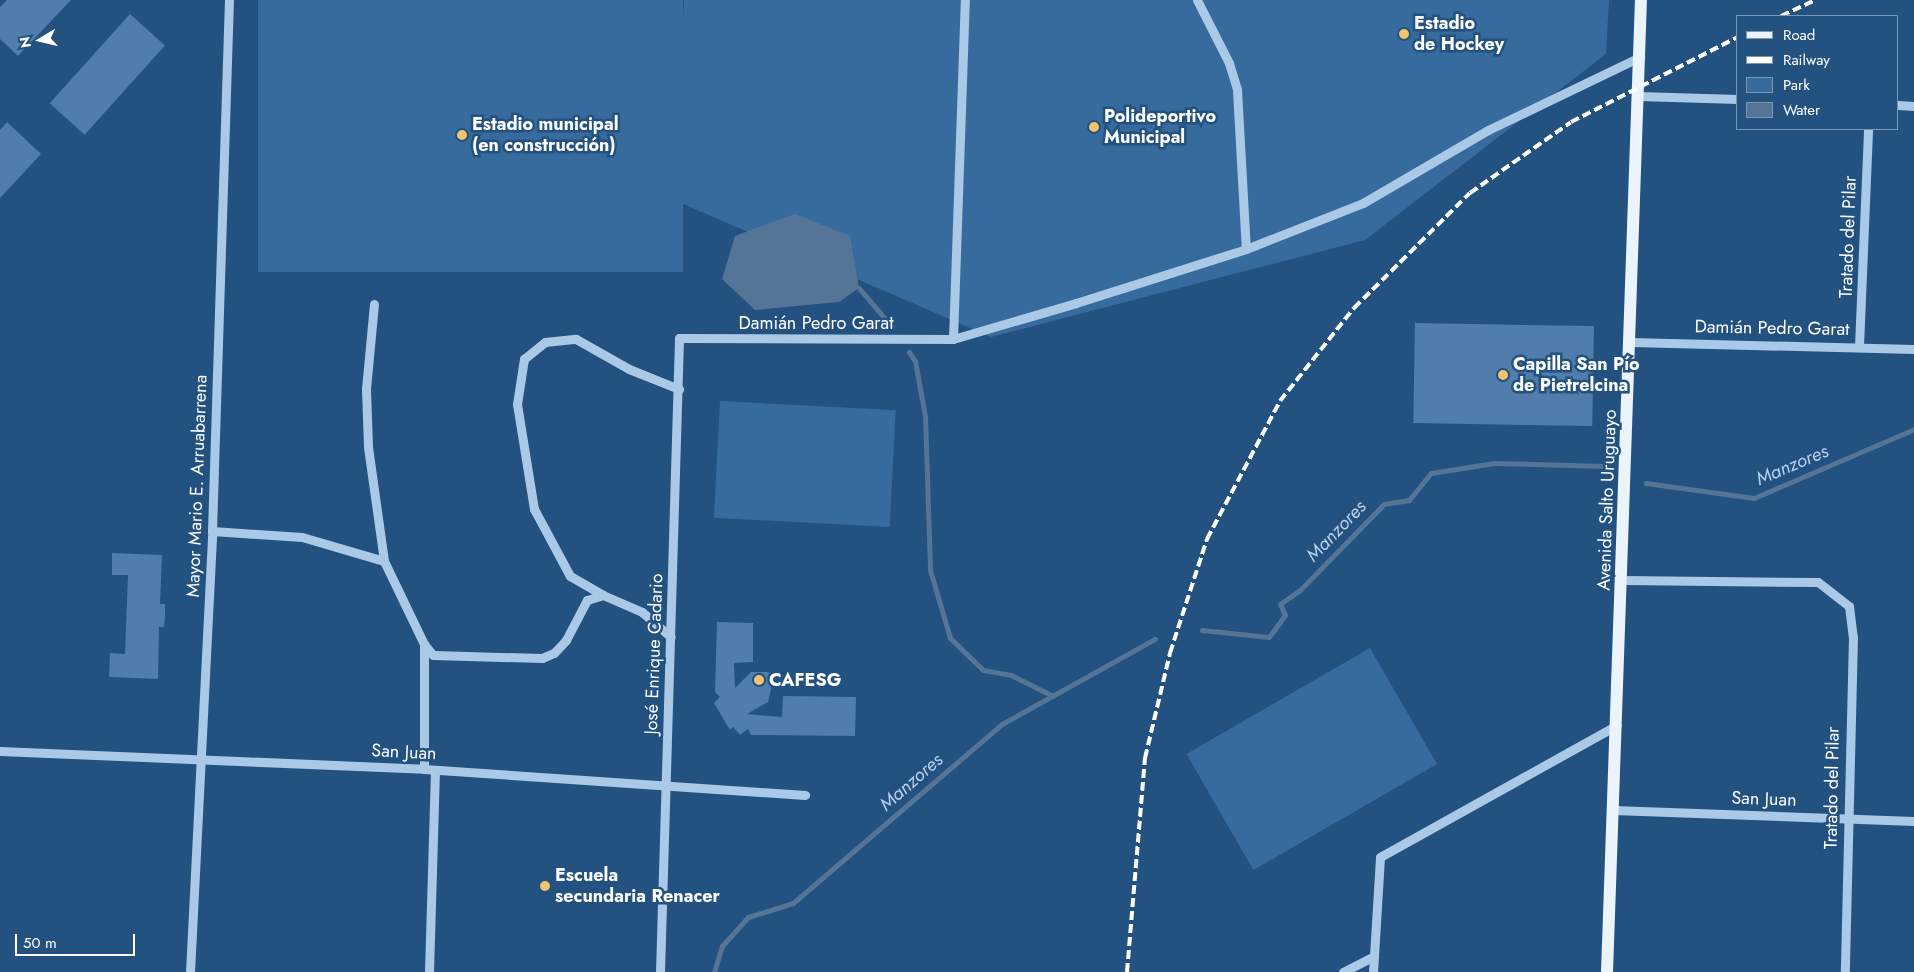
<!DOCTYPE html>
<html>
<head>
<meta charset="utf-8">
<style>
  body { margin:0 }
  #map { position:relative; width:1914px; height:972px; overflow:hidden; background:#235180; font-family:Jost,sans-serif }
  div>[style] { position:absolute }
  .green>* { inset:0; background:#376b9d; transform-origin:0 0 }
  .water>* { inset:0; background:#557597 }
  .stream>* { height:5px; margin:-2.5px; padding:0 2.5px; transform-origin:2.5px; border-radius:2.5px; background:#557597 }
  .building>* { inset:0; background:#507dab; transform-origin:0 0 }
  .minor>* { height:9px; margin:-4.5px; padding:0 4.5px; transform-origin:4.5px; border-radius:4.5px; background:#a9c9e7 }
  .major>* { height:12px; margin:-6px; padding:0 6px; transform-origin:6px; border-radius:6px; background:#ebf3fd }
  .rail>* { height:4px; margin-top:-2px; transform-origin:0; background:repeating-linear-gradient(90deg,#fff 0 9px,transparent 0 13px) }
  .dots>* { width:14px; height:14px; translate:-50% -50%; box-sizing:border-box; border:2px solid #235180; border-radius:50% }
  span { translate:-50% -50%; white-space:nowrap; text-align:center; line-height:1.15; -webkit-text-stroke:5px #235180; paint-order:stroke }
  .poi-label { font-size:18px; color:#fff; font-weight:700 }
  .left { translate:0 -50%; text-align:left }
  .street-label { font-size:18px; color:#fff }
  .water-label { font-size:19px; color:#b4d2ee; font-style:italic }
  .legend { position:absolute; left:1736px; top:15px; width:162px; height:115px; box-sizing:border-box; background:#235180; border:1px solid #7b97b3; margin:0; padding:6px 9px; list-style:none; font-size:15px; color:#fff }
  .legend li { display:flex; align-items:center; gap:10px; height:25px }
  .legend b { width:25px; border:1px solid #7b97b3 }
  .north { position:absolute; left:15px; top:15px; width:50px; height:50px; -webkit-text-stroke:4px #235180; paint-order:stroke; rotate:261deg; font-size:14px; font-weight:700; line-height:20px; text-align:center; color:#fff }
  .north::after { content:''; display:block; margin:auto; width:18px; height:22px; background:#fff; clip-path:polygon(50% 0,100% 100%,50% 72%,0 100%) }
  .scale { position:absolute; left:15px; top:934px; width:120px; height:22px; box-sizing:border-box; border:2px solid #fff; border-top:0; padding-left:6px; font-size:15px; line-height:18px; white-space:nowrap; color:#fff; -webkit-text-stroke:4px #235180; paint-order:stroke }
</style>
</head>
<body>
<div id="map">
  <div class="green">
    <div style="left:258px;top:0;width:425px;height:272px"></div>
    <div style="clip-path:polygon(684px 0,1609px 0,1606px 54px,1365px 240px,991px 337px,674px 200px)"></div>
    <div style="left:720px;top:401px;width:176px;height:117px;rotate:3deg"></div>
    <div style="left:1370px;top:648px;width:134px;height:212px;rotate:60deg"></div>
  </div>
  <div class="water">
    <div style="clip-path:polygon(795px 214px,850px 236px,859px 288px,839px 302px,755px 310px,722px 279px,735px 236px)"></div>
  </div>
  <div class="stream">
    <div style="left:859px;top:288px;width:51px;rotate:49.8deg"></div>
    <div style="left:909px;top:352px;width:11px;rotate:56deg"></div>
    <div style="left:915px;top:361px;width:56px;rotate:79.7deg"></div>
    <div style="left:925px;top:416px;width:154px;rotate:88.1deg"></div>
    <div style="left:930px;top:570px;width:71px;rotate:73.6deg"></div>
    <div style="left:950px;top:638px;width:46px;rotate:44.1deg"></div>
    <div style="left:983px;top:670px;width:28px;rotate:10deg"></div>
    <div style="left:1011px;top:675px;width:47px;rotate:26.6deg"></div>
    <div style="left:1646px;top:483px;width:109px;rotate:7.9deg"></div>
    <div style="left:1754px;top:498px;width:174px;rotate:-23.3deg"></div>
    <div style="left:1202px;top:630px;width:67px;rotate:6deg"></div>
    <div style="left:1269px;top:637px;width:27px;rotate:-54deg"></div>
    <div style="left:1285px;top:615px;width:12px;rotate:-114deg"></div>
    <div style="left:1280px;top:604px;width:24px;rotate:-35deg"></div>
    <div style="left:1300px;top:590px;width:120px;rotate:-45.7deg"></div>
    <div style="left:1384px;top:504px;width:25px;rotate:-9deg"></div>
    <div style="left:1409px;top:500px;width:35px;rotate:-51deg"></div>
    <div style="left:1431px;top:473px;width:64px;rotate:-9deg"></div>
    <div style="left:1494px;top:463px;width:111px;rotate:1.5deg"></div>
    <div style="left:714px;top:972px;width:27px;rotate:-73deg"></div>
    <div style="left:722px;top:946px;width:39px;rotate:-48deg"></div>
    <div style="left:748px;top:917px;width:47px;rotate:-17.3deg"></div>
    <div style="left:793px;top:903px;width:275px;rotate:-40.6deg"></div>
    <div style="left:1002px;top:724px;width:175px;rotate:-29.1deg"></div>
  </div>
  <div class="building">
    <div style="clip-path:polygon(7px 0,71px 0,18px 56px,0 39px,0 7px)"></div>
    <div style="left:130px;top:14px;width:47px;height:120px;rotate:42deg"></div>
    <div style="clip-path:polygon(7px 122px,41px 154px,0 198px,0 130px)"></div>
    <div style="left:1415px;top:323px;width:179px;height:100px;rotate:1deg"></div>
    <div style="clip-path:polygon(112px 553px,162px 555px,160px 604px,165px 604px,165px 615px,164px 627px,159px 627px,158px 679px,109px 677px,110px 653px,125px 654px,128px 575px,112px 575px)"></div>
    <div style="clip-path:polygon(717px 622px,753px 623px,753px 662px,734px 663px,735px 688px,751px 672px,768px 672px,774px 677px,768px 702px,747px 714px,782px 717px,783px 696px,856px 697px,855px 736px,751px 735px,748px 729px,740px 735px,733px 727px,730px 730px,714px 703px,720px 697px,715px 692px)"></div>
  </div>
  <div class="minor">
    <div style="left:1197px;top:0;width:71px;rotate:63.1deg"></div>
    <div style="left:1229px;top:63px;width:28px;rotate:73deg"></div>
    <div style="left:1237px;top:90px;width:159px;rotate:86.8deg"></div>
    <div style="left:1638px;top:96px;width:100px;rotate:1.7deg"></div>
    <div style="left:1898px;top:105px;width:16px;rotate:4deg"></div>
    <div style="left:374px;top:304px;width:85px;rotate:95.4deg"></div>
    <div style="left:366px;top:389px;width:58px;rotate:88deg"></div>
    <div style="left:368px;top:447px;width:115px;rotate:82deg"></div>
    <div style="left:384px;top:561px;width:92px;rotate:64.3deg"></div>
    <div style="left:424px;top:644px;width:125px;rotate:90deg"></div>
    <div style="left:953px;top:339px;width:339px;rotate:-88deg"></div>
    <div style="left:1630px;top:342px;width:284px;rotate:1.4deg"></div>
    <div style="left:1859px;top:346px;width:217px;rotate:-87.6deg"></div>
    <div style="left:212px;top:531px;width:90px;rotate:3.8deg"></div>
    <div style="left:302px;top:537px;width:85px;rotate:16.3deg"></div>
    <div style="left:1622px;top:580px;width:196px;rotate:0.6deg"></div>
    <div style="left:1818px;top:582px;width:39px;rotate:38deg"></div>
    <div style="left:1849px;top:606px;width:31px;rotate:83deg"></div>
    <div style="left:1853px;top:637px;width:335px;rotate:91.4deg"></div>
    <div style="left:603px;top:595px;width:38px;rotate:-150deg"></div>
    <div style="left:570px;top:576px;width:76px;rotate:-118.2deg"></div>
    <div style="left:534px;top:509px;width:106px;rotate:-99.2deg"></div>
    <div style="left:517px;top:404px;width:46px;rotate:-81.2deg"></div>
    <div style="left:524px;top:359px;width:27px;rotate:-39deg"></div>
    <div style="left:545px;top:342px;width:31px;rotate:-6deg"></div>
    <div style="left:576px;top:339px;width:61px;rotate:29.5deg"></div>
    <div style="left:629px;top:369px;width:54px;rotate:21.8deg"></div>
    <div style="left:424px;top:644px;width:14px;rotate:51deg"></div>
    <div style="left:433px;top:655px;width:109px;rotate:1.6deg"></div>
    <div style="left:542px;top:658px;width:13px;rotate:-23deg"></div>
    <div style="left:554px;top:653px;width:18px;rotate:-47deg"></div>
    <div style="left:566px;top:640px;width:45px;rotate:-62.3deg"></div>
    <div style="left:587px;top:600px;width:17px;rotate:-17deg"></div>
    <div style="left:603px;top:595px;width:43px;rotate:23.6deg"></div>
    <div style="left:642px;top:612px;width:38px;rotate:41deg"></div>
    <div style="left:0;top:751px;width:424px;rotate:2.4deg"></div>
    <div style="left:424px;top:769px;width:382px;rotate:3.9deg"></div>
    <div style="left:1613px;top:810px;width:301px;rotate:2.1deg"></div>
    <div style="left:190px;top:972px;width:442px;rotate:-87.1deg"></div>
    <div style="left:212px;top:531px;width:531px;rotate:-88.17deg"></div>
    <div style="left:429px;top:972px;width:202px;rotate:-88.3deg"></div>
    <div style="left:660px;top:972px;width:634px;rotate:-88.28deg"></div>
    <div style="left:679px;top:338px;width:274px;rotate:0.2deg"></div>
    <div style="left:953px;top:339px;width:128px;rotate:-16.3deg"></div>
    <div style="left:1076px;top:303px;width:178px;rotate:-17.6deg"></div>
    <div style="left:1246px;top:249px;width:126px;rotate:-21.5deg"></div>
    <div style="left:1363px;top:203px;width:145px;rotate:-30.3deg"></div>
    <div style="left:1488px;top:130px;width:169px;rotate:-25.7deg"></div>
    <div style="left:1343px;top:972px;width:35px;rotate:-27deg"></div>
    <div style="left:1373px;top:972px;width:115px;rotate:-86.5deg"></div>
    <div style="left:1380px;top:857px;width:271px;rotate:-29.1deg"></div>
  </div>
  <div class="major">
    <div style="left:1607px;top:972px;width:973px;rotate:-88deg"></div>
  </div>
  <div class="rail">
    <div style="left:1781px;top:16px;width:38px;rotate:-25deg"></div>
    <div style="left:1127px;top:972px;width:215px;rotate:-85.2deg"></div>
    <div style="left:1145px;top:758px;width:108px;rotate:-76.6deg"></div>
    <div style="left:1170px;top:653px;width:120px;rotate:-72deg"></div>
    <div style="left:1207px;top:539px;width:156px;rotate:-62.1deg"></div>
    <div style="left:1280px;top:401px;width:119px;rotate:-51.5deg"></div>
    <div style="left:1354px;top:308px;width:163px;rotate:-44.8deg"></div>
    <div style="left:1470px;top:193px;width:123px;rotate:-35.1deg"></div>
    <div style="left:1571px;top:122px;width:187px;rotate:-27deg"></div>
  </div>
  <div class="dots">
    <div style="left:1404px;top:34px;background:#f2c36c"></div>
    <div style="left:1094px;top:127px;background:#f2c36c"></div>
    <div style="left:462px;top:135px;background:#f2c36c"></div>
    <div style="left:1503px;top:375px;background:#f2c36c"></div>
    <div style="left:759px;top:680px;background:#f2c36c"></div>
    <div style="left:545px;top:886px;background:#f2c36c"></div>
  </div>
  <div class="poi-label">
    <span class="left" style="left:1414px;top:34px">Estadio<br>de Hockey</span>
    <span class="left" style="left:1104px;top:127px">Polideportivo<br>Municipal</span>
    <span class="left" style="left:472px;top:135px">Estadio municipal<br>(en construcción)</span>
    <span class="left" style="left:1513px;top:375px">Capilla San Pío<br>de Pietrelcina</span>
    <span class="left" style="left:769px;top:680px">CAFESG</span>
    <span class="left" style="left:555px;top:886px">Escuela<br>secundaria Renacer</span>
  </div>
  <div class="street-label">
    <span style="left:1848px;top:237px;rotate:-88deg">Tratado del Pilar</span>
    <span style="left:816px;top:323px">Damián Pedro Garat</span>
    <span style="left:1772px;top:328px;rotate:1deg">Damián Pedro Garat</span>
    <span style="left:197px;top:486px;rotate:-88deg">Mayor Mario E. Arruabarrena</span>
    <span style="left:1607px;top:500px;rotate:-88deg">Avenida Salto Uruguayo</span>
    <span style="left:654px;top:654px;rotate:-88deg">José Enrique Cadario</span>
    <span style="left:404px;top:752px;rotate:3deg">San Juan</span>
    <span style="left:1832px;top:788px;rotate:-89deg">Tratado del Pilar</span>
    <span style="left:1764px;top:799px;rotate:2deg">San Juan</span>
  </div>
  <div class="water-label">
    <span style="left:1792px;top:465px;rotate:-23deg">Manzores</span>
    <span style="left:1336px;top:531px;rotate:-46deg">Manzores</span>
    <span style="left:911px;top:782px;rotate:-41deg">Manzores</span>
  </div>
  <ul class="legend">
  <li><b style="height:6px;background:#ebf3fd"></b>Road</li>
  <li><b style="height:6px;background:#fff"></b>Railway</li>
  <li><b style="height:14px;background:#376b9d"></b>Park</li>
  <li><b style="height:14px;background:#557597"></b>Water</li>
  </ul>
  <div class="north">N</div>
  <div class="scale">50 m</div>
</div>
</body>
</html>
